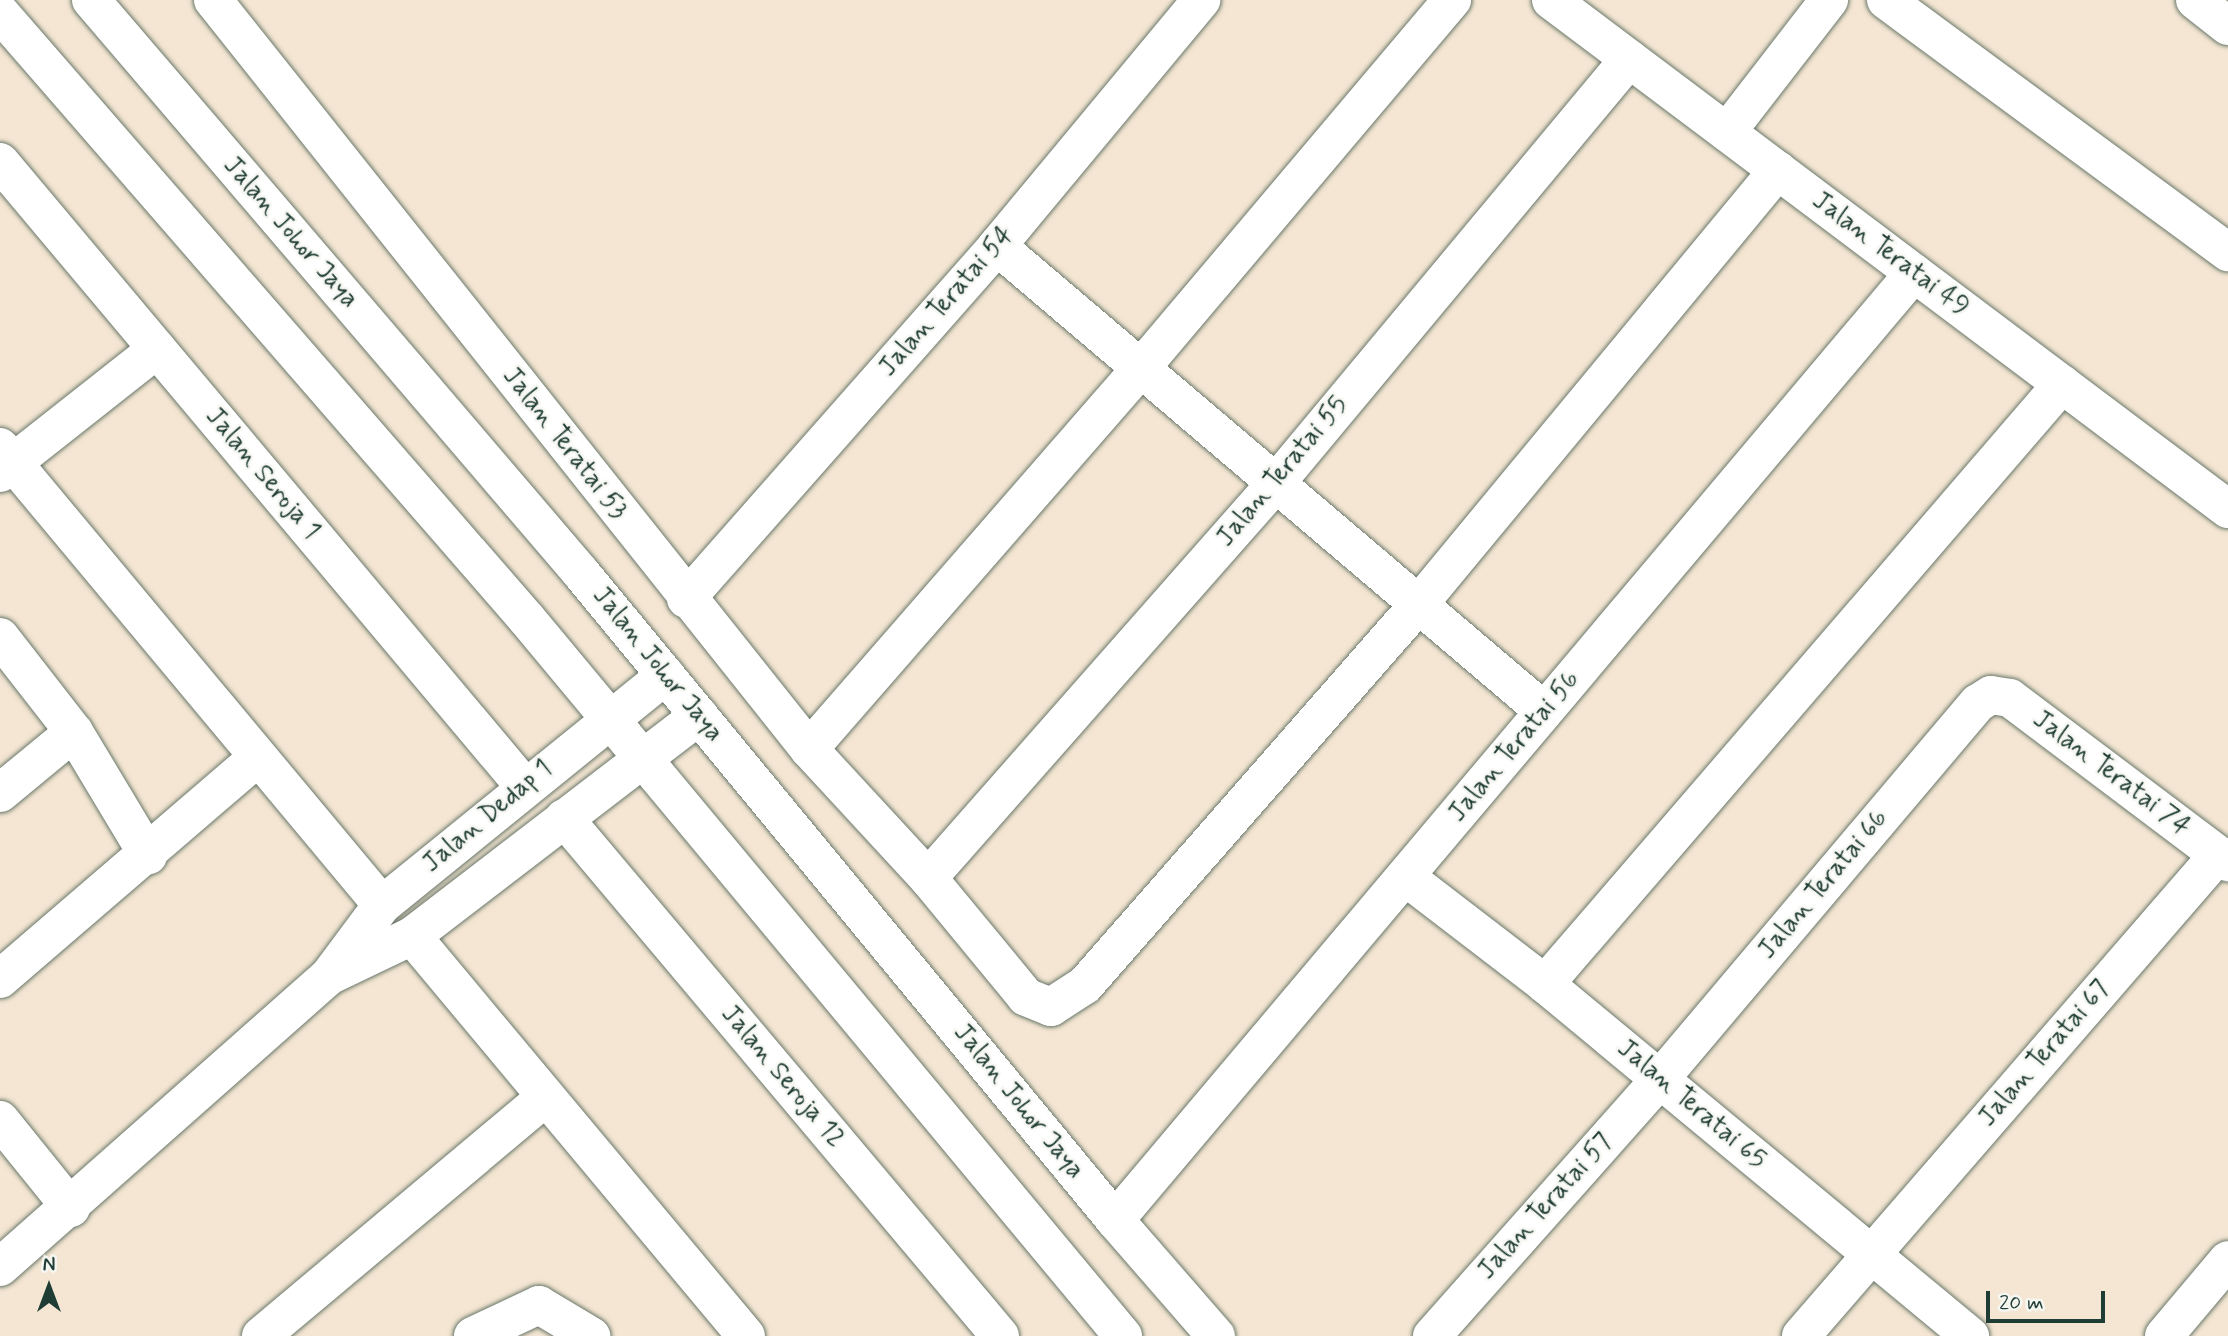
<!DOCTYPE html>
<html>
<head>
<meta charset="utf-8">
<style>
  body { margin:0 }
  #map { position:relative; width:2228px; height:1336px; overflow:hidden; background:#f4e6d2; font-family:Mynerve,sans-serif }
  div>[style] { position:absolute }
  .roads { filter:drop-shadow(0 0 2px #6a786b) drop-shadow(0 0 2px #6a786b) }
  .minor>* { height:38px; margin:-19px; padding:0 19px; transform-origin:19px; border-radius:19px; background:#fff }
  .major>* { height:38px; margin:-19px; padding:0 19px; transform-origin:19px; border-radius:19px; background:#fff }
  span { translate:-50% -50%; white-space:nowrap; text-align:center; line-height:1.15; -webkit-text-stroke:5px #f6f6f2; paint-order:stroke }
  .street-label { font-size:26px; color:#1f3d34 }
  .north { position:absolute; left:14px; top:1252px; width:70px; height:70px; -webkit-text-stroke:5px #f6f6f2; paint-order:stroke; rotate:0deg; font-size:19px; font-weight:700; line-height:28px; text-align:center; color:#1f3d34 }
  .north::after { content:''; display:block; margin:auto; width:24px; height:32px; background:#1f3d34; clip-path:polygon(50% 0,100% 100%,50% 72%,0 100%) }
  .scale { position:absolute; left:1986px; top:1291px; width:119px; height:32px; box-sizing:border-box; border:4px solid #1f3d34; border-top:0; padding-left:9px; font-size:21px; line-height:24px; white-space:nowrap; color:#1f3d34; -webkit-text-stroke:5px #f6f6f2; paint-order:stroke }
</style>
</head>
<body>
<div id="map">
  <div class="roads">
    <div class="minor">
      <div style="left:213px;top:0;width:957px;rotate:51.49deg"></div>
      <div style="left:809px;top:749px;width:176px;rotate:47.3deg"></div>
      <div style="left:928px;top:878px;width:154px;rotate:50.5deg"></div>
      <div style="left:1026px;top:997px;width:27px;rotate:22deg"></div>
      <div style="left:1051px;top:1007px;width:40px;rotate:-32.9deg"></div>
      <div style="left:1085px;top:985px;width:507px;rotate:-48.76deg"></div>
      <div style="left:1419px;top:604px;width:563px;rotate:-50.4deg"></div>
      <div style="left:1551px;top:0;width:847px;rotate:36.94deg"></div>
      <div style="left:1886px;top:0;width:425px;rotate:36.4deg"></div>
      <div style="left:2195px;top:0;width:42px;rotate:38.2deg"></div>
      <div style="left:1727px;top:132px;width:167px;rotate:-52.3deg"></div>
      <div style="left:0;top:162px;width:815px;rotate:49.98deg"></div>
      <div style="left:997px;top:246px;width:718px;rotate:40.37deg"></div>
      <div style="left:0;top:447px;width:596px;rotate:50.17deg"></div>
      <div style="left:0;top:473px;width:200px;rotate:-38.3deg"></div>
      <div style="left:686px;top:599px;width:470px;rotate:-48.6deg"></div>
      <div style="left:997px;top:246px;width:320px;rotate:-50.3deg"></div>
      <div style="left:0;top:637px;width:120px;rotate:52.1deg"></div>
      <div style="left:74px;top:732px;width:144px;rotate:59deg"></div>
      <div style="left:809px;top:749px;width:505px;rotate:-48.93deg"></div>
      <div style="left:1141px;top:368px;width:482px;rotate:-49.8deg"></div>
      <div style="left:0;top:793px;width:96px;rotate:-39.5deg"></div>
      <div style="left:564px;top:818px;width:677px;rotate:49.91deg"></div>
      <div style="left:928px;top:878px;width:526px;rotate:-48.62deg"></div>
      <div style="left:1276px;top:483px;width:552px;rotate:-50.22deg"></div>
      <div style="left:1407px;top:878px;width:174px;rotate:37.5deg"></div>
      <div style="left:1545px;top:984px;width:552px;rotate:39.63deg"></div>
      <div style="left:412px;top:936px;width:521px;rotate:50.14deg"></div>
      <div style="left:0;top:979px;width:340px;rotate:-40.7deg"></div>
      <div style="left:1545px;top:984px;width:792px;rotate:-49.25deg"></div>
      <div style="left:0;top:1120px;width:113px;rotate:51.1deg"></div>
      <div style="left:1115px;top:1220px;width:1239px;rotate:-49.85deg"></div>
      <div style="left:261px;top:1336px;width:371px;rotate:-40deg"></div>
      <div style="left:473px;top:1336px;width:73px;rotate:-25.2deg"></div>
      <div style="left:539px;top:1305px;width:61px;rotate:30.8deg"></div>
      <div style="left:1432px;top:1336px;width:344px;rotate:-48.4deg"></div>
      <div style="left:1660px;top:1079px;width:492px;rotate:-49.8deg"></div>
      <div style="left:1978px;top:703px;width:15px;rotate:-32deg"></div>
      <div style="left:1991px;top:695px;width:19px;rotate:9deg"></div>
      <div style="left:2010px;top:698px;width:273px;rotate:37deg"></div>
      <div style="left:1801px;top:1336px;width:637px;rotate:-49.08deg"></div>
      <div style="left:2164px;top:1336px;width:99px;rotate:-49.9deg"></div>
    </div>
    <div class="major">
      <div style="left:91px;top:0;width:754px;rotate:49.46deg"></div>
      <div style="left:581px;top:573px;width:839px;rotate:50.47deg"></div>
      <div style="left:1115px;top:1220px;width:154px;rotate:49deg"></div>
      <div style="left:0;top:13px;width:802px;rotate:49deg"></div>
      <div style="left:526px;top:618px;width:934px;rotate:50.26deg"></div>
      <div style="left:333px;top:974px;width:88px;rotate:-25.7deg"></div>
      <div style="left:412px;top:936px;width:362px;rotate:-37.5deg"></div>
      <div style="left:0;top:1267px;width:439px;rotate:-41.5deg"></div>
      <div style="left:329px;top:976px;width:89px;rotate:-53.3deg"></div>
      <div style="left:382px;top:905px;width:365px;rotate:-39deg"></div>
    </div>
  </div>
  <div class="street-label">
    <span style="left:290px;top:233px;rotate:49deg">Jalan Johor Jaya</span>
    <span style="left:1890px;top:255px;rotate:37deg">Jalan Teratai 49</span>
    <span style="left:947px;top:302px;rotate:-49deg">Jalan Teratai 54</span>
    <span style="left:564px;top:444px;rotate:52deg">Jalan Teratai 53</span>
    <span style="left:1283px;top:472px;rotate:-50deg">Jalan Teratai 55</span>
    <span style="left:262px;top:474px;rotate:50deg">Jalan Seroja 1</span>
    <span style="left:657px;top:665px;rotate:51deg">Jalan Johor Jaya</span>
    <span style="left:1515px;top:747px;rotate:-50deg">Jalan Teratai 56</span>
    <span style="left:2111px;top:774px;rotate:37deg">Jalan Teratai 74</span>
    <span style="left:488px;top:817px;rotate:-40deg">Jalan Dedap 1</span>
    <span style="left:1824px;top:885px;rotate:-50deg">Jalan Teratai 66</span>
    <span style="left:2045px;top:1054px;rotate:-49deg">Jalan Teratai 67</span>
    <span style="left:782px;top:1077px;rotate:50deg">Jalan Seroja 12</span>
    <span style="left:1018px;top:1102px;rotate:51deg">Jalan Johor Jaya</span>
    <span style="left:1691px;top:1105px;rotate:40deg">Jalan Teratai 65</span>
    <span style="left:1546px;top:1207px;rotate:-48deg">Jalan Teratai 57</span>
  </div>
  <div class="north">N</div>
  <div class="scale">20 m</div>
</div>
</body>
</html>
